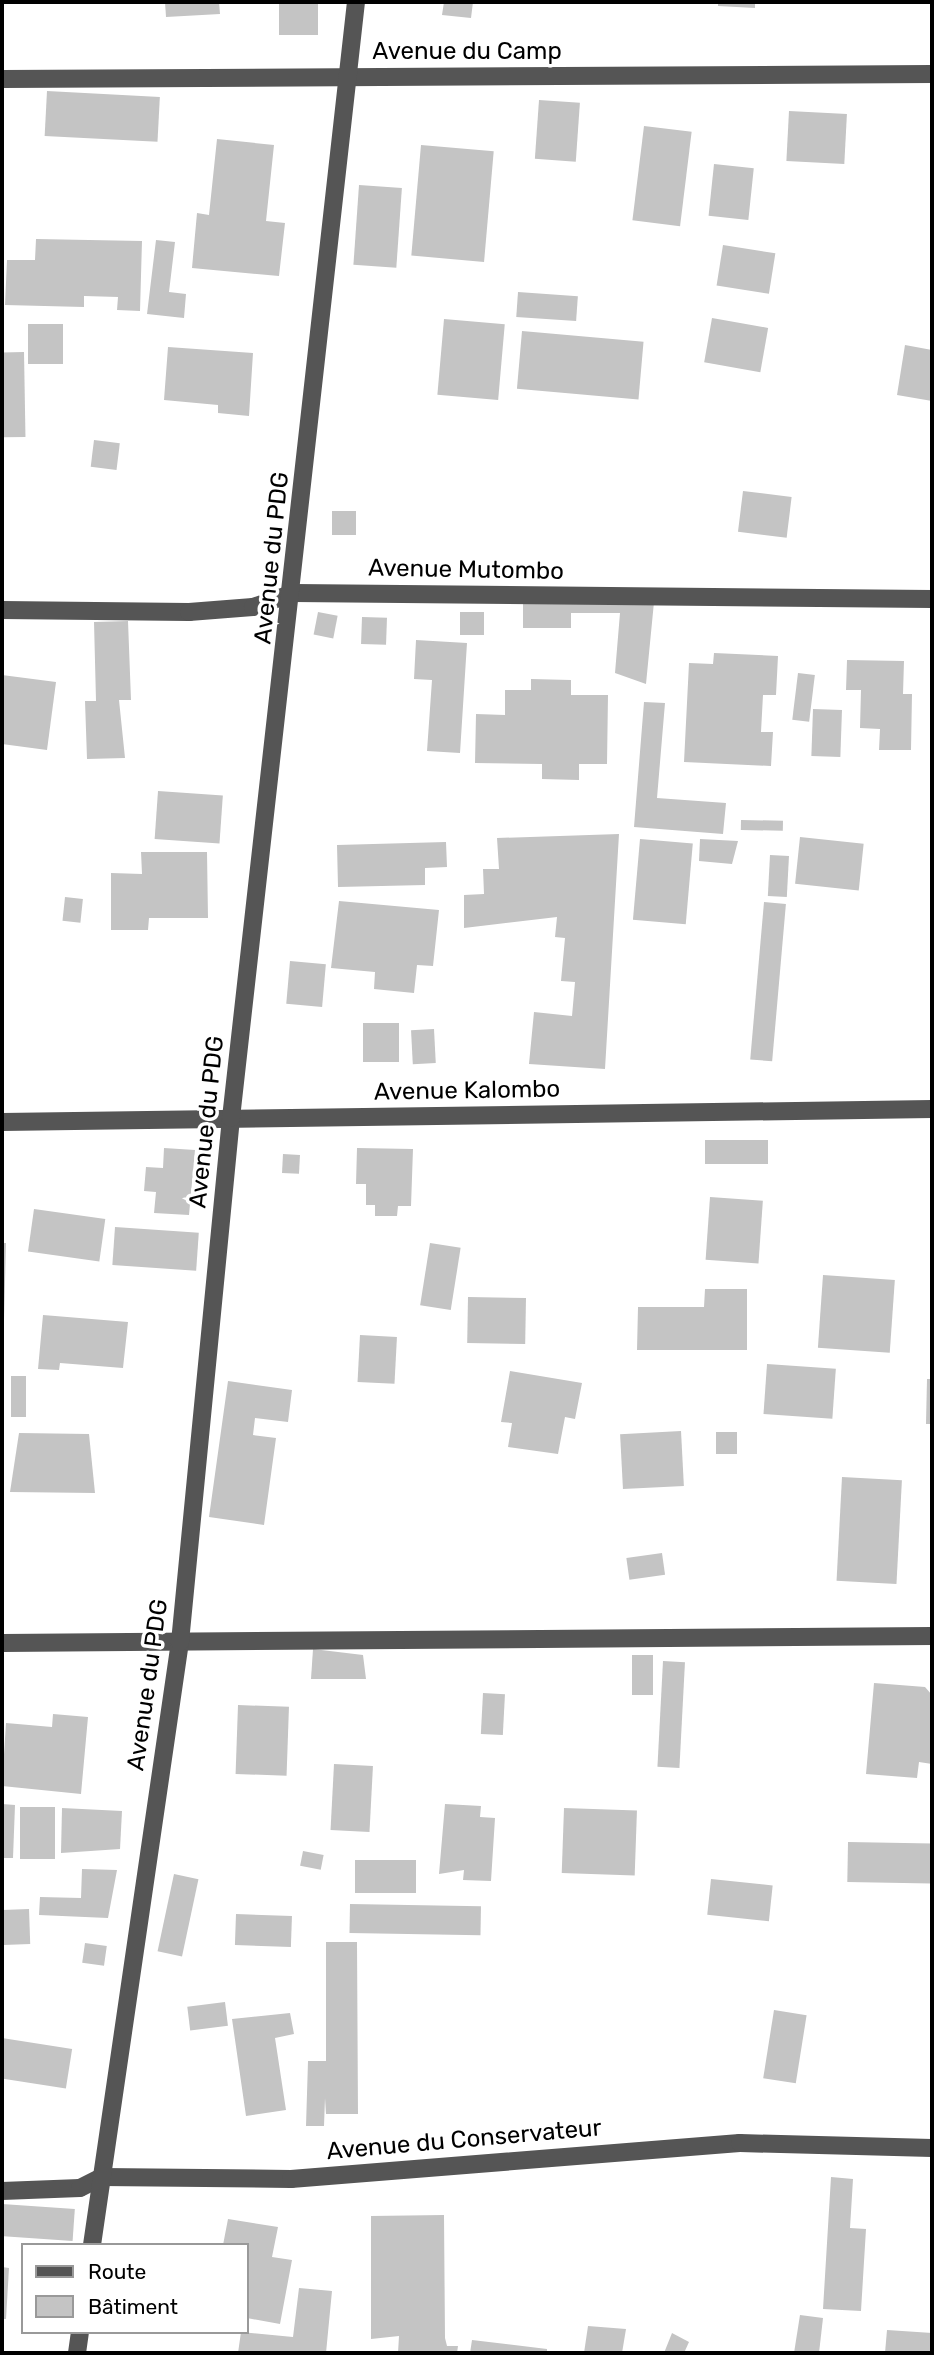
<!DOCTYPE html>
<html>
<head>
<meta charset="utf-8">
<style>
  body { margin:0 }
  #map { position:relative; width:934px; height:2355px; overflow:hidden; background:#fff; font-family:Rubik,sans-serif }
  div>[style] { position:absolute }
  .building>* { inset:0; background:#c4c4c4; transform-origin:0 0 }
  .minor>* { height:18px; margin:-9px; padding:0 9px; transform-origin:9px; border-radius:9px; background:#555 }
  span { translate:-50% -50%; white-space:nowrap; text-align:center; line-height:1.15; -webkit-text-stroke:7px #fff; paint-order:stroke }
  .street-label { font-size:24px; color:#000 }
  .frame { position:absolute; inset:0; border:4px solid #000; pointer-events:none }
  .legend { position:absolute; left:21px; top:2243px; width:228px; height:91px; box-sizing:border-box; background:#fff; border:2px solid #999; margin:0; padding:9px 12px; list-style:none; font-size:21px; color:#000 }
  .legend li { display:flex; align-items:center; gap:14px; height:35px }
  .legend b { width:35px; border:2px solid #999 }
</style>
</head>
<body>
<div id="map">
  <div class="building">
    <div style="clip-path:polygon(165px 2px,219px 2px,220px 14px,166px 17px)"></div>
    <div style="left:279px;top:2px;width:39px;height:33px"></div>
    <div style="clip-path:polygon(444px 2px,473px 2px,471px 18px,442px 15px)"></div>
    <div style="clip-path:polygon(718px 2px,755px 2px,755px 8px,718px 6px)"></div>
    <div style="left:47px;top:91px;width:113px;height:45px;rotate:3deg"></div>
    <div style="left:539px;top:100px;width:41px;height:59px;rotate:4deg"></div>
    <div style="left:789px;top:111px;width:58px;height:50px;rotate:3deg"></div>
    <div style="left:644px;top:126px;width:48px;height:95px;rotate:7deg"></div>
    <div style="clip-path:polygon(217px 139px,274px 145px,266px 221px,285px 223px,279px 276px,192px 268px,197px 213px,209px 215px)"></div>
    <div style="left:421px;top:145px;width:73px;height:111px;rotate:5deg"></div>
    <div style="left:714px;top:164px;width:40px;height:52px;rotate:6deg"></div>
    <div style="left:359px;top:185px;width:43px;height:80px;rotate:4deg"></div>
    <div style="clip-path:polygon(36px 239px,142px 241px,140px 311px,117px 310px,118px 297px,84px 296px,84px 307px,5px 305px,7px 260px,35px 260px)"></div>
    <div style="clip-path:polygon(156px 240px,175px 242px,169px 292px,186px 294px,184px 318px,147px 314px)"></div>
    <div style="left:723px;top:245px;width:53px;height:41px;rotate:9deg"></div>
    <div style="left:518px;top:292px;width:60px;height:25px;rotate:4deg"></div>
    <div style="left:712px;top:318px;width:57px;height:45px;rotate:10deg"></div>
    <div style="left:444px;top:319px;width:61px;height:76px;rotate:5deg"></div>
    <div style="left:28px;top:324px;width:35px;height:40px"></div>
    <div style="left:522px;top:331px;width:122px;height:58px;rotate:5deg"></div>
    <div style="clip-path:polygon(905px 345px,932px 350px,932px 401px,897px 395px)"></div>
    <div style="clip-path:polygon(168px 347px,253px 353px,249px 416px,218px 413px,218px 405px,164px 400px)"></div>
    <div style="left:24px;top:352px;width:85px;height:22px;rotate:89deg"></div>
    <div style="left:94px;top:440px;width:26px;height:27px;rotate:7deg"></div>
    <div style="left:743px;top:491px;width:49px;height:41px;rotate:7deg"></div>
    <div style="left:332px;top:511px;width:24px;height:24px"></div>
    <div style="clip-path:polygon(523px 602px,654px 602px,646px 684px,615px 673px,620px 613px,571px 613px,571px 628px,523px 628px)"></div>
    <div style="left:318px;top:612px;width:20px;height:23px;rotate:11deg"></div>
    <div style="left:460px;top:612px;width:24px;height:23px"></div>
    <div style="left:362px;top:617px;width:25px;height:27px;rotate:2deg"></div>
    <div style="clip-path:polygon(128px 621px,131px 700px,119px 700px,125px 758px,87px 759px,85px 701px,96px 701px,94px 622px)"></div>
    <div style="clip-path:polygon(416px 640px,467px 643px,460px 753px,427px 751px,432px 680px,414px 679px)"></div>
    <div style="clip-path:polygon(714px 653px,778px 656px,776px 695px,763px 695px,761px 732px,773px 732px,771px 766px,684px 762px,689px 663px,713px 664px)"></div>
    <div style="clip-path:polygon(847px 660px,904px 661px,903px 694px,912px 694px,911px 750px,879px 750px,880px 729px,860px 728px,861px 690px,846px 690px)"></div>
    <div style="left:798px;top:673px;width:17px;height:47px;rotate:7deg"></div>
    <div style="clip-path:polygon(2px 675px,56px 682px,47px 750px,2px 744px)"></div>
    <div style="clip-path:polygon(531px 679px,571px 680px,571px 695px,608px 695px,607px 764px,579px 764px,579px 780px,542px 779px,542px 764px,475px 763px,476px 714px,505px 715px,505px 690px,531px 690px)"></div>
    <div style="clip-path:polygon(644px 702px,665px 703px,657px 798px,726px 803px,723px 834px,634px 827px)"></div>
    <div style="left:813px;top:709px;width:29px;height:47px;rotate:2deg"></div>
    <div style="left:158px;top:791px;width:65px;height:48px;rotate:4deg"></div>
    <div style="left:741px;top:820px;width:42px;height:10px;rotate:1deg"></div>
    <div style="clip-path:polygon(619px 834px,605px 1069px,529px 1064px,534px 1012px,572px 1016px,575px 982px,561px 981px,565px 938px,555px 937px,557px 917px,464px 928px,464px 895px,484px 894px,483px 869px,499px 869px,497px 838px)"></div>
    <div style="left:800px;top:837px;width:64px;height:47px;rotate:6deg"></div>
    <div style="left:640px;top:839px;width:53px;height:81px;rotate:5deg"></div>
    <div style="clip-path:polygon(700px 839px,738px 841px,732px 864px,699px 861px)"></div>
    <div style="clip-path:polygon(446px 842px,447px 867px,425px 868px,425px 885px,338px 887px,337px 845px)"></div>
    <div style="clip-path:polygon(141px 852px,207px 852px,208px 918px,149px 918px,148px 930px,111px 930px,111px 873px,142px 874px)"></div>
    <div style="left:770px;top:855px;width:19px;height:41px;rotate:3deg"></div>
    <div style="left:65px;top:897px;width:18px;height:24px;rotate:6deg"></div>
    <div style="clip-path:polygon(339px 901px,439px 910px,433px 966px,417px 965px,414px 993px,374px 989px,375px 972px,331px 968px)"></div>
    <div style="left:764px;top:902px;width:22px;height:158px;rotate:5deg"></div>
    <div style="left:290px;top:961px;width:36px;height:43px;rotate:5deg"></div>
    <div style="left:363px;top:1023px;width:36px;height:39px"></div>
    <div style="left:434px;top:1029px;width:34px;height:23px;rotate:87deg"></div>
    <div style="left:768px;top:1140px;width:24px;height:63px;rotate:90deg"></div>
    <div style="clip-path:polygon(164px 1148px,195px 1150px,189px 1215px,154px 1213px,156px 1192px,144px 1191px,146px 1167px,163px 1168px)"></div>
    <div style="clip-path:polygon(357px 1148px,413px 1149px,411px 1206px,398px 1206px,397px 1216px,375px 1216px,375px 1205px,366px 1205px,366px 1184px,356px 1184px)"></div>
    <div style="left:283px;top:1154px;width:17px;height:19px;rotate:3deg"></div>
    <div style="left:710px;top:1197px;width:53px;height:63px;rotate:4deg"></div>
    <div style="left:34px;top:1209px;width:72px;height:43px;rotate:8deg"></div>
    <div style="left:115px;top:1227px;width:84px;height:38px;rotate:4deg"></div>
    <div style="clip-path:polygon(2px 1243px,6px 1243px,4px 1320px,2px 1320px)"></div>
    <div style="left:430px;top:1243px;width:31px;height:63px;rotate:9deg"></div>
    <div style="left:823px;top:1275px;width:72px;height:73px;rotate:4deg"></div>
    <div style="clip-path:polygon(705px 1289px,747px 1289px,747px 1350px,637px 1350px,638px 1307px,704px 1307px)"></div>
    <div style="left:468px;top:1297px;width:58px;height:46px;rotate:1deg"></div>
    <div style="clip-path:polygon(43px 1315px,128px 1322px,123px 1368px,60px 1363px,59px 1370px,38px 1369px)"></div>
    <div style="left:360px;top:1335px;width:37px;height:47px;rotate:3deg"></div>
    <div style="left:767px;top:1364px;width:69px;height:50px;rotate:4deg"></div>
    <div style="clip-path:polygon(510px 1371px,582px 1383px,575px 1419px,565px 1417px,558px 1454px,508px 1447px,512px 1423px,501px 1422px)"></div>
    <div style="left:11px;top:1376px;width:15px;height:41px"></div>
    <div style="clip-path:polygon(927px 1379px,932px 1379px,932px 1424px,926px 1424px)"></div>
    <div style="clip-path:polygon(228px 1381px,292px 1390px,288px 1422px,255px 1418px,253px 1435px,276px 1438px,264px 1525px,209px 1517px)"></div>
    <div style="left:681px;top:1431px;width:55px;height:61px;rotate:87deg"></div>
    <div style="left:716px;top:1432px;width:21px;height:22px"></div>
    <div style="clip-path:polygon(19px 1433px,89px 1434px,95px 1493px,10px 1492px)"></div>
    <div style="left:842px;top:1477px;width:60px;height:104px;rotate:3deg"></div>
    <div style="left:662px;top:1553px;width:22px;height:36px;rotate:82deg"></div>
    <div style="clip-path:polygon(313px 1649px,363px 1655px,366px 1679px,311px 1679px)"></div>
    <div style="left:632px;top:1655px;width:21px;height:40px"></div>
    <div style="left:663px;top:1661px;width:22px;height:106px;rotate:3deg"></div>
    <div style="clip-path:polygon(874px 1683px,925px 1687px,932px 1695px,932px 1764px,919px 1762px,917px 1778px,866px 1774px)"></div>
    <div style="left:483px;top:1693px;width:22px;height:41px;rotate:3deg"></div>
    <div style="left:238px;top:1705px;width:51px;height:69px;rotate:2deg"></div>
    <div style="clip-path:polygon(53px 1714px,88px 1717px,81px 1794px,2px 1786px,6px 1723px,52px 1727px)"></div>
    <div style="left:334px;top:1764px;width:39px;height:66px;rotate:3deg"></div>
    <div style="clip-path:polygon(2px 1804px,15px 1805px,13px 1858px,2px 1858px)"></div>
    <div style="clip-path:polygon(445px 1804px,481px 1806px,480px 1817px,495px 1818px,491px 1881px,463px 1880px,464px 1870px,439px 1874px)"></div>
    <div style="left:20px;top:1807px;width:35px;height:52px"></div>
    <div style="clip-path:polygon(62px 1808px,122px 1811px,120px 1849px,61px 1853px)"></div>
    <div style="left:564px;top:1808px;width:73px;height:65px;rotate:2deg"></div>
    <div style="left:848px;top:1842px;width:84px;height:40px;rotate:1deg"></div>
    <div style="left:303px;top:1851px;width:21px;height:15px;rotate:11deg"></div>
    <div style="left:416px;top:1860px;width:33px;height:61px;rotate:90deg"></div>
    <div style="clip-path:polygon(82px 1869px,117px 1870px,108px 1918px,39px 1915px,40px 1897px,81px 1898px)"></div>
    <div style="left:174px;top:1874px;width:25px;height:79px;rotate:12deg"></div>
    <div style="left:711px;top:1879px;width:62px;height:36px;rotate:6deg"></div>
    <div style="left:350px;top:1904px;width:131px;height:29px;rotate:1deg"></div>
    <div style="left:29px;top:1909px;width:35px;height:27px;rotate:88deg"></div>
    <div style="left:236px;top:1914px;width:56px;height:31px;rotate:2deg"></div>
    <div style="clip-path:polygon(326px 1942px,357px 1942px,358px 2114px,326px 2114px,325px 2098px,324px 2126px,306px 2126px,308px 2061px,326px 2061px)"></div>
    <div style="left:85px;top:1943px;width:22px;height:20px;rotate:8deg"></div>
    <div style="left:225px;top:2002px;width:24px;height:38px;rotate:83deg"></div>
    <div style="left:774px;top:2010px;width:33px;height:69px;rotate:9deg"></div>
    <div style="clip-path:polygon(290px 2013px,294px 2034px,275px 2038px,286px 2110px,246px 2116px,232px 2019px)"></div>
    <div style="left:2px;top:2038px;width:71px;height:40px;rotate:9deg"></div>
    <div style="clip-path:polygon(831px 2177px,853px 2179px,850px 2228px,866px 2229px,861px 2311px,823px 2309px)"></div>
    <div style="left:2px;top:2204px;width:73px;height:32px;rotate:4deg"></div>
    <div style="clip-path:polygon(444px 2215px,445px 2338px,447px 2346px,458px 2346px,457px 2353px,398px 2353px,399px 2336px,371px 2339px,371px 2216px)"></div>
    <div style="clip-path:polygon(228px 2219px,278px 2227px,272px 2257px,292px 2260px,280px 2324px,247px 2318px,247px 2245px,223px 2245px)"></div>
    <div style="clip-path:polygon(2px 2267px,9px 2268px,6px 2319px,2px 2319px)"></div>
    <div style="clip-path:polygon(299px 2288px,332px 2291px,326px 2353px,238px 2353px,241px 2332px,293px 2337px)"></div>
    <div style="clip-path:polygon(800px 2315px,823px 2318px,819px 2353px,794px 2353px)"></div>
    <div style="clip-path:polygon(588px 2326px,626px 2329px,622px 2353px,584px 2353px)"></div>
    <div style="clip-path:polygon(887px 2330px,932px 2333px,932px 2353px,885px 2353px)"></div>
    <div style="clip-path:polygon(672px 2333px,689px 2342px,684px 2353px,664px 2353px)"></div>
    <div style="clip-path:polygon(472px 2340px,547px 2349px,547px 2353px,470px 2353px)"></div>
  </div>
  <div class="minor">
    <div style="left:2px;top:79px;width:930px;rotate:-0.31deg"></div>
    <div style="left:2px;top:610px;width:187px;rotate:0.6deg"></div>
    <div style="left:189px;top:612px;width:64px;rotate:-4.5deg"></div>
    <div style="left:253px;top:607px;width:43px;rotate:-18.9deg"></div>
    <div style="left:294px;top:593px;width:638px;rotate:0.54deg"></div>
    <div style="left:2px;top:1122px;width:930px;rotate:-0.8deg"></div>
    <div style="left:2px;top:1643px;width:930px;rotate:-0.43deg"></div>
    <div style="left:2px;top:2191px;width:78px;rotate:-2.2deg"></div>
    <div style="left:80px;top:2188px;width:25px;rotate:-27deg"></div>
    <div style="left:102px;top:2177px;width:189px;rotate:0.6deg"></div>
    <div style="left:291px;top:2179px;width:450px;rotate:-4.6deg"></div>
    <div style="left:740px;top:2143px;width:192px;rotate:1.5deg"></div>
    <div style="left:92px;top:2245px;width:609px;rotate:-81.7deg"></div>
    <div style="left:180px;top:1642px;width:526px;rotate:-84.44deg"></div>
    <div style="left:231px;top:1118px;width:1123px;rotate:-83.61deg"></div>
    <div style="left:77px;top:2353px;width:21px;rotate:-82deg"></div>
  </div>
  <div class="street-label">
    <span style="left:467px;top:52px">Avenue du Camp</span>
    <span style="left:272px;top:558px;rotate:-84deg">Avenue du PDG</span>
    <span style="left:466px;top:570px;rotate:1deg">Avenue Mutombo</span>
    <span style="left:467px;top:1091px;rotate:-1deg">Avenue Kalombo</span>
    <span style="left:207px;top:1122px;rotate:-84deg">Avenue du PDG</span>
    <span style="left:148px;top:1685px;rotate:-82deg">Avenue du PDG</span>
    <span style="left:464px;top:2140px;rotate:-5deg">Avenue du Conservateur</span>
  </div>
  <div class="frame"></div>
  <ul class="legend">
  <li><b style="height:9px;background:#555"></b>Route</li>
  <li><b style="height:19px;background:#c4c4c4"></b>Bâtiment</li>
  </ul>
</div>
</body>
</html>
